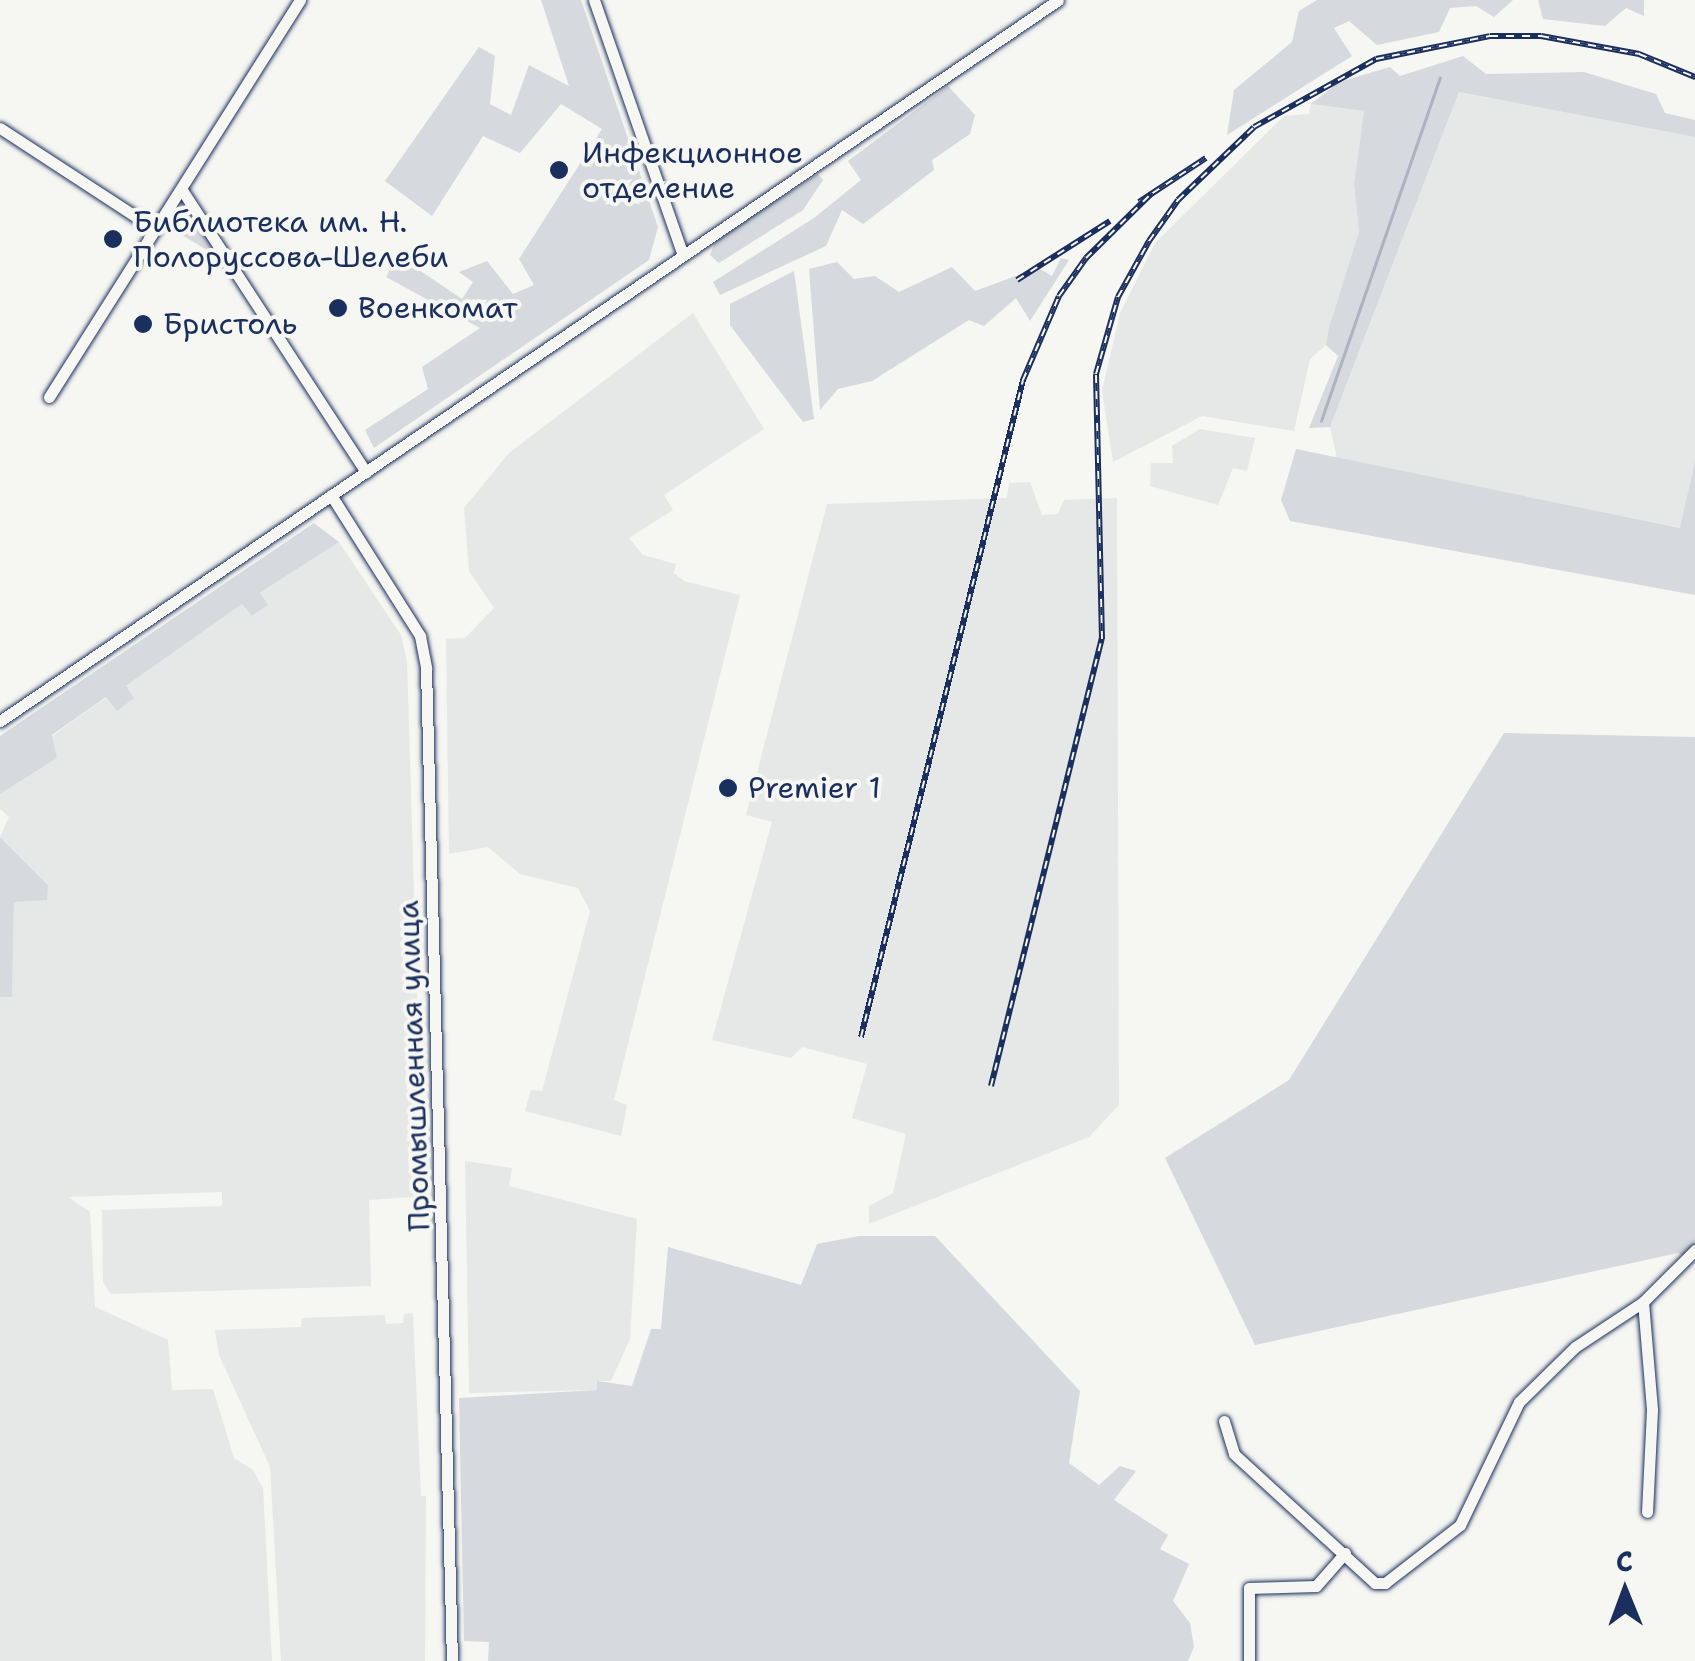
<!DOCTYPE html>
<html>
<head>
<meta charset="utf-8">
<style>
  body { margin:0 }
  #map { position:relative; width:1695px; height:1661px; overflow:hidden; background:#f6f6f2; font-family:"Shantell Sans",sans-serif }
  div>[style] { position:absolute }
  .built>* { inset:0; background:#e6e7e7 }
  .green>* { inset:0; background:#d6d9dd }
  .stream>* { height:2.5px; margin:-1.25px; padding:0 1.25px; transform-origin:1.25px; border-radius:1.25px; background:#abb2c0 }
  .roads { filter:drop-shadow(0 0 2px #1b2f5e) drop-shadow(0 0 2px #1b2f5e) }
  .minor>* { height:11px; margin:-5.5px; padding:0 5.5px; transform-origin:5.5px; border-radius:5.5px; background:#f6f6f2 }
  .rail>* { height:6px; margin-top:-3px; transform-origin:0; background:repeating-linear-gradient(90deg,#f6f6f2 0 8px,#1b2f5e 0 16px); box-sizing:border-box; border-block:2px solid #1b2f5e }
  .dots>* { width:28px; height:28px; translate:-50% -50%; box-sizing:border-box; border:5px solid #f6f6f2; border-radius:50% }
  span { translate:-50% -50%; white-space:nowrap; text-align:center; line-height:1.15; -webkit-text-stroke:8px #f6f6f2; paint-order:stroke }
  .poi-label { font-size:30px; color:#1b2f5e }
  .left { translate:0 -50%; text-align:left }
  .street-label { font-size:30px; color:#1b2f5e }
  .north { position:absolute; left:1575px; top:1541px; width:100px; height:100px; -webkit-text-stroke:8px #f6f6f2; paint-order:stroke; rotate:359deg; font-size:28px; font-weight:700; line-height:40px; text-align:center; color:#1b2f5e }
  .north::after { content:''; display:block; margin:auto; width:35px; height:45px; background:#1b2f5e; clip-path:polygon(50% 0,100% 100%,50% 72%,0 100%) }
</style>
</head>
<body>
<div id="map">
  <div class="built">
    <div style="clip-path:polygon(1459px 92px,1695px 137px,1695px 461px,1681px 528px,1337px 458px,1330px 427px)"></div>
    <div style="clip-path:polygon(1311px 104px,1364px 111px,1354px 184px,1359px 232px,1326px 345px,1310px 359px,1294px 431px,1202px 416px,1113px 462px,1102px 391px,1120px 313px,1155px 243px,1284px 116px,1309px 114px)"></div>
    <div style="clip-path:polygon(693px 313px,764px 429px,664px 495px,673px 510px,629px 538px,643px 555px,676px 564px,674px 573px,684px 581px,740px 595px,614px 1100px,627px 1105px,621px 1136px,525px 1111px,531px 1090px,542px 1091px,590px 911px,578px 888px,520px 874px,488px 847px,449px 854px,446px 639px,465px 638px,494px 608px,469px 571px,464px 508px,509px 453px)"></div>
    <div style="clip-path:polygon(1200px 429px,1255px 438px,1247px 471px,1233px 468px,1218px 505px,1150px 486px,1151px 463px,1173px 463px,1172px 446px)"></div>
    <div style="clip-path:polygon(1030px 482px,1042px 515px,1058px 514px,1064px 500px,1117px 498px,1119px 1105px,1089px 1137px,869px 1224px,869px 1206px,893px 1193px,906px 1134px,852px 1118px,867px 1064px,802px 1047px,791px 1058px,712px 1040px,772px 822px,746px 815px,827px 504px,1007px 498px,1009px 483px)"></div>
    <div style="clip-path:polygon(339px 542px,401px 635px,407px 661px,418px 1027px,408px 1028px,406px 1072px,407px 1090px,423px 1089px,428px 1196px,369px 1200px,371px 1286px,111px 1294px,103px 1282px,102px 1210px,222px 1206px,222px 1192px,68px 1197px,90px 1212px,95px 1307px,168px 1340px,172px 1390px,213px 1389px,234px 1458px,253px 1470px,263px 1488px,272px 1661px,0 1661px,0 997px,12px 997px,14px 901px,48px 885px,0 837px,9px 817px,0 809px,0 794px,57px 758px,52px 736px,107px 697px,117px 710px,133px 698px,125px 687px,242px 604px,253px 616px,268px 605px,259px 594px)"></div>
    <div style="clip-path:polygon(465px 1161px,512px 1168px,509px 1186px,637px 1219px,630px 1339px,611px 1381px,597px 1381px,597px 1390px,469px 1393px)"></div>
    <div style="clip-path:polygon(413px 1313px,421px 1496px,426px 1496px,425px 1661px,281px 1661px,270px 1467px,219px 1355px,215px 1330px,301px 1327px,302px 1318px,385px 1315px,386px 1324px,403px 1323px,404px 1314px)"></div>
  </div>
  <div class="green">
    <div style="clip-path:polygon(541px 0,581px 0,658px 227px,649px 260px,374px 448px,365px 430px,428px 389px,422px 367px,480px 328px,386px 277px,392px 266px,413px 266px,462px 299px,473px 282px,459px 272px,487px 261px,513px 294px,534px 285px,519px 259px,602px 129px,561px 104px,520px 153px,483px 136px,432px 216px,385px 181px,479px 47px,495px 56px,490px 104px,511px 115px,529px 65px,569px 86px)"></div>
    <div style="clip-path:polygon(1317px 0,1513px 0,1494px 17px,1476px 6px,1450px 8px,1439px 32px,1377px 45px,1349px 21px,1334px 28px,1352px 56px,1227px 135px,1234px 90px,1292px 42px,1299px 11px)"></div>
    <div style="clip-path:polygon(1538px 0,1644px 0,1644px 16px,1626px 8px,1605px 26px,1543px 19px)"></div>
    <div style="clip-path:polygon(1463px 56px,1486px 74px,1584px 72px,1656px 94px,1665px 113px,1695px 120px,1695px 137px,1459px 92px,1330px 427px,1309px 428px,1338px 356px,1326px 345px,1329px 328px,1359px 232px,1354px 184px,1364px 111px,1311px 104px,1339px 82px,1390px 67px,1400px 76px)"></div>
    <div style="clip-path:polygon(948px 86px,975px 115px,970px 134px,932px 160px,934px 170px,863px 224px,842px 210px,826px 246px,720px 295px,713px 282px,814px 218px,861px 180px,848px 161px)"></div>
    <div style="clip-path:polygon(818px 174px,823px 180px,803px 210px,719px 263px,710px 255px,716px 240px)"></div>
    <div style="clip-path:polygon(182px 199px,220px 258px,164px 224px)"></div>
    <div style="clip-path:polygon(1061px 258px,1069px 260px,1030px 321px,1016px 298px,984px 326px,969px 320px,872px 381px,838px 389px,820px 410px,809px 269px,837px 262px,854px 279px,875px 276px,899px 292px,952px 267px,975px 291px,1038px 268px,1052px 276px)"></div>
    <div style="clip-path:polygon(794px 271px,814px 419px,803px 422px,730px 325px,730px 304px)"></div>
    <div style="clip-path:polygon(1296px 449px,1680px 528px,1695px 461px,1695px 595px,1290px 521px,1281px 500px)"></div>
    <div style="clip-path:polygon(314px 523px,339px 542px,260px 593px,268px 605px,252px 616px,242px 604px,126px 686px,134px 698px,117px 711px,106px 697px,52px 735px,57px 758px,0 794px,0 736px)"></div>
    <div style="clip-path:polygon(1504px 733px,1695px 737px,1695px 1259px,1678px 1253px,1255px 1345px,1165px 1158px,1289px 1080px)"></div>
    <div style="clip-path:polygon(0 837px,48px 885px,47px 900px,14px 902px,12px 997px,0 997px)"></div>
    <div style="clip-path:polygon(859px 1236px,935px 1236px,1080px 1391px,1069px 1463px,1099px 1485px,1120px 1466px,1136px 1471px,1114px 1500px,1168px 1535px,1160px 1549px,1189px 1564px,1173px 1601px,1190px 1623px,1194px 1647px,1188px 1661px,488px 1661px,489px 1642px,464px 1641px,459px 1398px,597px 1390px,597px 1381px,632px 1386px,651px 1329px,661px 1329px,668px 1247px,801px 1285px,817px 1244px)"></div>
  </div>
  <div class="stream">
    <div style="left:1321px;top:421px;width:363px;rotate:-70.9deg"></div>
  </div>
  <div class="roads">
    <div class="minor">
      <div style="left:594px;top:0;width:270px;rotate:70.8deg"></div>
      <div style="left:0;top:128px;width:185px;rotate:33.1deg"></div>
      <div style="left:182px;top:190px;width:337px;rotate:56.9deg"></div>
      <div style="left:49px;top:397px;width:470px;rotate:-57.7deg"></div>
      <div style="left:331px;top:495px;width:167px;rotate:57.7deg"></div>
      <div style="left:420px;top:636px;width:33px;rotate:79deg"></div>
      <div style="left:426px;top:668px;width:993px;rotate:88.5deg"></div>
      <div style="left:0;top:721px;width:1280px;rotate:-34.27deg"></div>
      <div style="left:1643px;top:1302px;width:108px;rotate:85.2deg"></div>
      <div style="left:1652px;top:1410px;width:102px;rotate:92.8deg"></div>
      <div style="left:1224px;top:1421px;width:34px;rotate:73deg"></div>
      <div style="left:1234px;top:1454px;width:191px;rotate:42.5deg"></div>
      <div style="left:1375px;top:1583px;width:10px"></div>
      <div style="left:1385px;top:1583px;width:95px;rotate:-37.7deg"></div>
      <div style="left:1460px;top:1525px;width:136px;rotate:-64.4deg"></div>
      <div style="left:1519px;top:1402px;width:78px;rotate:-44.5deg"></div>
      <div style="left:1575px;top:1347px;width:82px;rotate:-33.5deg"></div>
      <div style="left:1643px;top:1302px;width:74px;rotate:-45deg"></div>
      <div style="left:1249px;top:1661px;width:73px;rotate:-90deg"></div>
      <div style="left:1249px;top:1588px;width:67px;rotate:-1.7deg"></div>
      <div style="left:1316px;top:1586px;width:44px;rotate:-48.7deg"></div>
    </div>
  </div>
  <div class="rail">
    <div style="left:1139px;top:202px;width:80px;rotate:-33.3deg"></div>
    <div style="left:1017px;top:280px;width:110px;rotate:-32.4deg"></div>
    <div style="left:861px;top:1037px;width:677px;rotate:-76.15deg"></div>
    <div style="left:1023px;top:380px;width:91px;rotate:-66.8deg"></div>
    <div style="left:1059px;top:296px;width:47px;rotate:-54.6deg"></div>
    <div style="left:1086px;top:258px;width:91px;rotate:-44.6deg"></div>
    <div style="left:991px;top:1086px;width:461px;rotate:-76.1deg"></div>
    <div style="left:1102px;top:639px;width:265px;rotate:-91.3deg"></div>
    <div style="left:1096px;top:374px;width:80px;rotate:-74.1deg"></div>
    <div style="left:1118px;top:297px;width:64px;rotate:-61deg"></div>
    <div style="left:1149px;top:241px;width:50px;rotate:-54.7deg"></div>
    <div style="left:1178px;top:200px;width:105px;rotate:-43.8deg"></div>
    <div style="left:1254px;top:127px;width:140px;rotate:-29.1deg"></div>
    <div style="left:1376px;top:59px;width:116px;rotate:-11.4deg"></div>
    <div style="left:1490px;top:36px;width:51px"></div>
    <div style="left:1541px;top:36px;width:100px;rotate:10.4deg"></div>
    <div style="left:1639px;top:54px;width:61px;rotate:22.3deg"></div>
  </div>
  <div class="dots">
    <div style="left:559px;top:170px;background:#1b2f5e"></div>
    <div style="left:113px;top:239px;background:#1b2f5e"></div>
    <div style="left:338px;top:308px;background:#1b2f5e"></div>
    <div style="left:143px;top:324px;background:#1b2f5e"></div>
    <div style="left:728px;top:788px;background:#1b2f5e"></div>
  </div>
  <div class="poi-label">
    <span class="left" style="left:582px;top:170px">Инфекционное<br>отделение</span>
    <span class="left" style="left:133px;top:239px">Библиотека им. Н.<br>Полоруссова-Шелеби</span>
    <span class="left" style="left:358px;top:308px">Военкомат</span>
    <span class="left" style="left:163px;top:324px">Бристоль</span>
    <span class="left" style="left:748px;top:788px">Premier 1</span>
  </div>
  <div class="street-label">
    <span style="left:414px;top:1066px;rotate:-92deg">Промышленная улица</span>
  </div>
  <div class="north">С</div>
</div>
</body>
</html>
